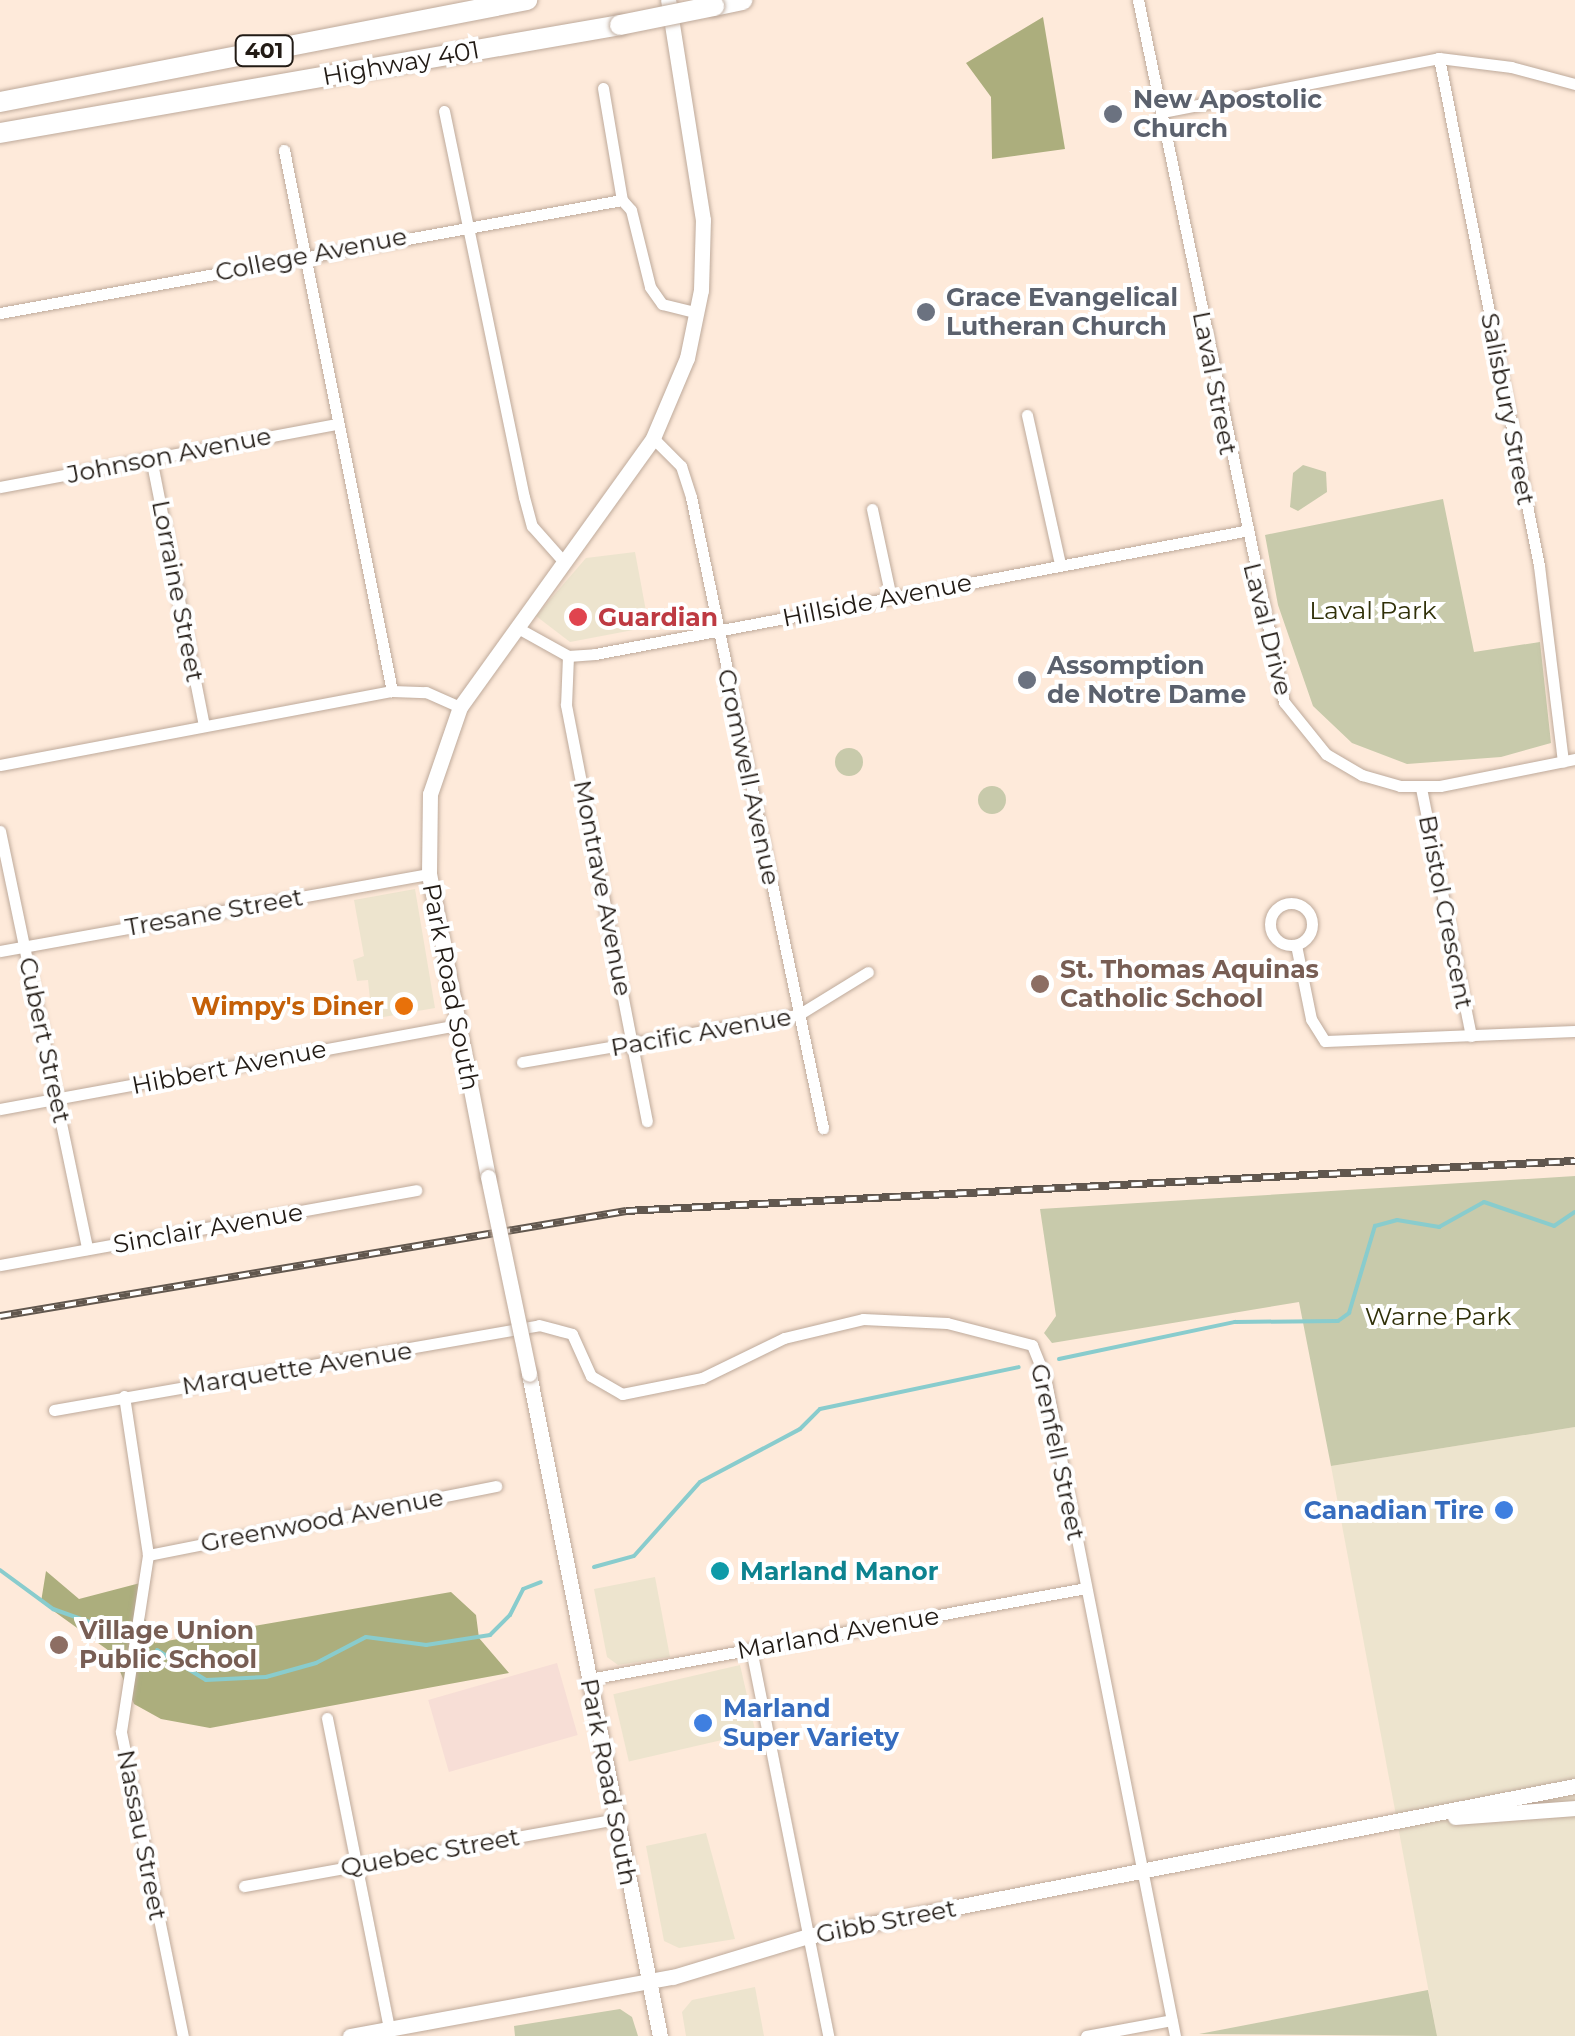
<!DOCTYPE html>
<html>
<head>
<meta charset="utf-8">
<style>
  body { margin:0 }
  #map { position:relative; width:1575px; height:2036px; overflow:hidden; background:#feeada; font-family:Montserrat,sans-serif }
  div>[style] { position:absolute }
  .commercial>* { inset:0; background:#ede4ce; transform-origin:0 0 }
  .industrial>* { inset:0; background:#f7ded6; transform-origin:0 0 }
  .green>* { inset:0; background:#c8caab }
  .round { border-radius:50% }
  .forest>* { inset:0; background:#acae7d }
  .stream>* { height:4px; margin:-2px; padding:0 2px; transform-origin:2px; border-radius:2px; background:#89cccd }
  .roads { filter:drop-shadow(0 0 2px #beaa9b) drop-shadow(0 0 2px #beaa9b) }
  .street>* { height:11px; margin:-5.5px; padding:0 5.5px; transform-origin:5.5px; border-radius:5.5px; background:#fff }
  .street>.ring { margin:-5.5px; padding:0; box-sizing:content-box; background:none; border:11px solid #fff; border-radius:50% }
  .secondary>* { height:15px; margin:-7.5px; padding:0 7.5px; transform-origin:7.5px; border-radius:7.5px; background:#fff }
  .highway>* { height:20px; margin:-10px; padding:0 10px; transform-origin:10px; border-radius:10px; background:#fff }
  .rail>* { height:8px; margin-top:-4px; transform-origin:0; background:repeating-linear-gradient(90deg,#fff 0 11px,#61574e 0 22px); box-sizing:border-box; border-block:2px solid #61574e }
  .bridges { filter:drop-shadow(0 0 2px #beaa9b) drop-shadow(0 0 2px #beaa9b) }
  .secondary-bridge>* { height:15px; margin:-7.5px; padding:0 7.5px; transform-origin:7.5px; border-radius:7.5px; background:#fff }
  .highway-bridge>* { height:20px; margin:-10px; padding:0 10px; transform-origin:10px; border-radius:10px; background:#fff }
  .dots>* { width:28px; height:28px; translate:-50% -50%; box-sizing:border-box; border:5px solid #fff; border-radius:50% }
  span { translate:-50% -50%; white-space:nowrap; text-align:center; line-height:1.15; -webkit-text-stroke:8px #fff; paint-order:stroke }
  .shield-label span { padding:2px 8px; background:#fff; border:2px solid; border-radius:8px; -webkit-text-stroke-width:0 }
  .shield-label { font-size:22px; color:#221b15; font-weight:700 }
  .street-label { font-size:25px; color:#221b15 }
  .worship-label { font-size:25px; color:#5b616d; font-weight:700 }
  .left { translate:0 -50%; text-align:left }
  .park-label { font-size:25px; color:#303008 }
  .health-label { font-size:25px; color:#be3a42; font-weight:700 }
  .education-label { font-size:25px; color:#785e54; font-weight:700 }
  .food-label { font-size:25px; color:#c56008; font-weight:700 }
  .right { translate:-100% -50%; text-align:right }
  .shop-label { font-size:25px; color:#366cbe; font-weight:700 }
  .culture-label { font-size:25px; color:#0d838f; font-weight:700 }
</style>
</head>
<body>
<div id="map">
  <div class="commercial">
    <div style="clip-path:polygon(635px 552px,649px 627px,570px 642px,536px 616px,586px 558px)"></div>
    <div style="clip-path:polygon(415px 889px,435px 1008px,372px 1019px,368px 980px,357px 981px,353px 960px,364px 956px,354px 900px)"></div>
    <div style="clip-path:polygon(1575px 1427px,1575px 2036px,1437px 2036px,1331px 1466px)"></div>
    <div style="clip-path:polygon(655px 1577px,670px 1657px,618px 1665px,607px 1657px,594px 1589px)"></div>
    <div style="left:740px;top:1665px;width:69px;height:130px;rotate:77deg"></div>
    <div style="clip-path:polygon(706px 1833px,735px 1939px,679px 1948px,664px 1941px,646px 1846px)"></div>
    <div style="clip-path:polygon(755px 1987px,764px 2036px,686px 2036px,682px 2012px,692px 2000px)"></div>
  </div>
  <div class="industrial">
    <div style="left:557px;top:1663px;width:75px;height:134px;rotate:74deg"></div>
  </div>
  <div class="green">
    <div style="clip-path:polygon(1303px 465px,1326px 472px,1327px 492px,1298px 511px,1290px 507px,1293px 473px)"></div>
    <div style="clip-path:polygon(1443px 499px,1474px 652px,1540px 642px,1551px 743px,1501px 757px,1407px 764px,1352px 743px,1313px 706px,1278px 605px,1265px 535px)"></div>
    <div class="round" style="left:835px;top:748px;width:28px;height:28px"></div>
    <div class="round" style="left:978px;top:786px;width:28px;height:28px"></div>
    <div style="clip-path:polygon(1575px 1176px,1575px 1427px,1331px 1466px,1299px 1302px,1052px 1343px,1044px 1333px,1056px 1316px,1040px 1209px)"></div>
    <div style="clip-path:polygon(1428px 1990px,1437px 2036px,1199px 2034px)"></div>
    <div style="clip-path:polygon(620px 2009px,632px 2017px,638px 2036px,515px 2036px,514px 2026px)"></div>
  </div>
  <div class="forest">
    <div style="clip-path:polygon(1043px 17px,1065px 149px,992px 159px,991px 97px,966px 63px)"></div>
    <div style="clip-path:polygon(46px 1571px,79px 1599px,144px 1582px,138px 1602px,155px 1643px,451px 1592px,476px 1615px,479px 1638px,509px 1673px,210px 1728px,161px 1719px,134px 1704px,112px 1653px,41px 1602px)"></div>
  </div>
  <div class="stream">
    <div style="left:1059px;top:1359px;width:180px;rotate:-11.9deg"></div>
    <div style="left:1235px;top:1322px;width:103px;rotate:-0.6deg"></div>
    <div style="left:1338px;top:1321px;width:14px;rotate:-36deg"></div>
    <div style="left:1349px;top:1313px;width:91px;rotate:-73.4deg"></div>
    <div style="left:1375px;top:1226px;width:23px;rotate:-15deg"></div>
    <div style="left:1397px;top:1220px;width:43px;rotate:9.5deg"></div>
    <div style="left:1439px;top:1227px;width:51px;rotate:-29.1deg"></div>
    <div style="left:1484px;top:1202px;width:74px;rotate:18.9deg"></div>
    <div style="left:1554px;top:1226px;width:25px;rotate:-34deg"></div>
    <div style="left:594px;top:1567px;width:41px;rotate:-15.4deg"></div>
    <div style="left:634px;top:1556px;width:99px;rotate:-48.3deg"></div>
    <div style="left:700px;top:1482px;width:113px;rotate:-27.9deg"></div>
    <div style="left:800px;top:1429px;width:28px;rotate:-45deg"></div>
    <div style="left:820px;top:1409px;width:203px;rotate:-11.9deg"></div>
    <div style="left:0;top:1570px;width:66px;rotate:36.3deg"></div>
    <div style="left:53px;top:1609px;width:69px;rotate:19.5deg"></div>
    <div style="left:157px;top:1650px;width:57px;rotate:31.5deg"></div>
    <div style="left:206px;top:1680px;width:60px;rotate:-2.9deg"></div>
    <div style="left:266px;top:1677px;width:52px;rotate:-15.6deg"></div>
    <div style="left:316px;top:1663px;width:56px;rotate:-27.5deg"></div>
    <div style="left:366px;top:1637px;width:61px;rotate:7.6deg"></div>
    <div style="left:426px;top:1645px;width:65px;rotate:-8.9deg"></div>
    <div style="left:490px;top:1635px;width:28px;rotate:-45deg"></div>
    <div style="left:510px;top:1615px;width:29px;rotate:-63deg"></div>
    <div style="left:523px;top:1589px;width:19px;rotate:-21deg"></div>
  </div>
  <div class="roads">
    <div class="street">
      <div style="left:1138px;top:0;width:717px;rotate:78.25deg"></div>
      <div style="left:1284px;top:702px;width:67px;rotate:51.1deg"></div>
      <div style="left:1326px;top:754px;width:42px;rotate:30.3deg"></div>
      <div style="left:1362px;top:775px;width:40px;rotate:16deg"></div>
      <div style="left:1400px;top:786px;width:40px"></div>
      <div style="left:1440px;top:786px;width:138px;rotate:-11.3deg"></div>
      <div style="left:1439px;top:58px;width:518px;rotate:78.86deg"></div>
      <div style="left:1539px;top:566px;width:197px;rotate:83deg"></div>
      <div style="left:603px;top:88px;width:114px;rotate:80.4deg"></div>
      <div style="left:622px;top:200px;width:13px;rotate:48deg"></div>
      <div style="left:631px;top:210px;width:79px;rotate:76.1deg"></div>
      <div style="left:650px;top:287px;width:21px;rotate:55deg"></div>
      <div style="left:662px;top:304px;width:37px;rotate:14deg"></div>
      <div style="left:444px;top:111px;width:394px;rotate:78.3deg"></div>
      <div style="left:524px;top:497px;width:30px;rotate:75deg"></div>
      <div style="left:532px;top:526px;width:48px;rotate:48.4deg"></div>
      <div style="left:1162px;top:112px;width:282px;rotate:-11deg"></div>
      <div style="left:1439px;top:58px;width:73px;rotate:7.1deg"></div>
      <div style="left:1511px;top:67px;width:66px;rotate:14.9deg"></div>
      <div style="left:284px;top:150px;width:552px;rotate:78.71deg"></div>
      <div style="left:0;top:313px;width:632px;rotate:-10.3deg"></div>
      <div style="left:1027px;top:415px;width:153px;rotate:77.5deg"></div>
      <div style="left:653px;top:438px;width:40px;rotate:45deg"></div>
      <div style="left:681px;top:466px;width:33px;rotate:72deg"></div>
      <div style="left:691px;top:497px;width:645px;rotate:78.18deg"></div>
      <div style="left:151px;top:458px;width:272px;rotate:78.8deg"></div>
      <div style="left:0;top:487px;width:344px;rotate:-10.6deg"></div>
      <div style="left:872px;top:509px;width:91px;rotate:77.9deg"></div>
      <div style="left:516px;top:627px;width:60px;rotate:29.1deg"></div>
      <div style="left:568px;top:656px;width:27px;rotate:-4deg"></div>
      <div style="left:595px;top:654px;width:661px;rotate:-10.73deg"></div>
      <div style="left:568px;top:656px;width:49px;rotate:92.3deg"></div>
      <div style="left:566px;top:705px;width:424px;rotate:79deg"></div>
      <div style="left:0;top:765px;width:399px;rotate:-10.7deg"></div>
      <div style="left:392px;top:691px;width:34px;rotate:2deg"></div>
      <div style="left:426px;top:692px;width:37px;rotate:24deg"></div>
      <div style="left:1421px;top:788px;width:253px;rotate:78.6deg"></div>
      <div style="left:0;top:831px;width:427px;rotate:78.2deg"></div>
      <div class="ring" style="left:1270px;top:903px;width:31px;height:31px"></div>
      <div style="left:1296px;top:945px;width:76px;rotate:78.5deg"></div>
      <div style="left:1311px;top:1019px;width:26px;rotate:58deg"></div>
      <div style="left:1325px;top:1041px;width:250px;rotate:-2.3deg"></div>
      <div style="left:0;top:951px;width:436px;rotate:-10.2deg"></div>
      <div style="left:522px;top:1062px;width:280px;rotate:-9.7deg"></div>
      <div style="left:798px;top:1015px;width:82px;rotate:-31.6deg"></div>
      <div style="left:0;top:1109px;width:466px;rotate:-10.4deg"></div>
      <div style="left:0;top:1265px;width:423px;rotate:-10.2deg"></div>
      <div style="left:124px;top:1396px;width:161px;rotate:81.4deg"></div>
      <div style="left:148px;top:1555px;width:179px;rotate:98.7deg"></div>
      <div style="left:121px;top:1732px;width:310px;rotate:78.5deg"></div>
      <div style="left:54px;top:1410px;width:492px;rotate:-9.9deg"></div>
      <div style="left:539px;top:1325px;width:34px;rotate:15deg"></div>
      <div style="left:572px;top:1334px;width:46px;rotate:65.7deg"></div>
      <div style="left:591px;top:1376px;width:36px;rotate:30deg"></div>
      <div style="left:622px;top:1394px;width:82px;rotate:-11.3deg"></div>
      <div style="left:702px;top:1378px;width:91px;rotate:-26deg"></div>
      <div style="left:784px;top:1338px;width:81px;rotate:-13.5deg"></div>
      <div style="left:863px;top:1319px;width:84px;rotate:2.7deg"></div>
      <div style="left:947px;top:1323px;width:88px;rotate:14.5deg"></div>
      <div style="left:1032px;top:1345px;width:35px;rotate:68deg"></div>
      <div style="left:1045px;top:1377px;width:672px;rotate:78.84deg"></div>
      <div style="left:148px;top:1555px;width:355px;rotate:-11.2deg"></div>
      <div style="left:751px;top:1649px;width:395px;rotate:78.7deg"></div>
      <div style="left:589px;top:1679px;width:505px;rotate:-10.38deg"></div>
      <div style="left:327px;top:1718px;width:320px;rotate:78.7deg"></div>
      <div style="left:244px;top:1886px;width:378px;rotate:-10.2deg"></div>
      <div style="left:1086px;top:2036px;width:87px;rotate:-10.5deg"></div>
    </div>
    <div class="secondary">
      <div style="left:488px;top:1177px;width:309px;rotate:-101deg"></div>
      <div style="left:429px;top:874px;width:80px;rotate:-89.3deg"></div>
      <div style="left:430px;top:794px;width:92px;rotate:-71deg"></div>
      <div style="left:460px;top:707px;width:331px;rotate:-54.3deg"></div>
      <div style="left:653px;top:438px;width:87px;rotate:-67deg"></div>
      <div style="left:687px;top:358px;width:69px;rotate:-78.4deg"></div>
      <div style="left:701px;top:290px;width:70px;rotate:-88.4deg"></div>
      <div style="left:703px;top:220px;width:223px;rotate:-99deg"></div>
      <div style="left:529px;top:1374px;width:675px;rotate:78.81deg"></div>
      <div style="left:1455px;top:1817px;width:120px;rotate:-4.3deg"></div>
      <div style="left:350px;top:2036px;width:328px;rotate:-10.4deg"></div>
      <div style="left:673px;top:1977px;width:141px;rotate:-16.9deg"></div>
      <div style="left:808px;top:1936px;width:782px;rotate:-11.07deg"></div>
    </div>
    <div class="highway">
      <div style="left:714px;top:6px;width:29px;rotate:-12deg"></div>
      <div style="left:0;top:102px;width:537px;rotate:-10.95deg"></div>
      <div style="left:0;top:133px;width:629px;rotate:-9.88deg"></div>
    </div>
  </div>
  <div class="rail">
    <div style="left:0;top:1316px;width:635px;rotate:-9.52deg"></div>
    <div style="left:626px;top:1211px;width:950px;rotate:-3.02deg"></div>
  </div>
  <div class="bridges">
    <div class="secondary-bridge">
      <div style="left:488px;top:1177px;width:201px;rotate:78.2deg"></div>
    </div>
    <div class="highway-bridge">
      <div style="left:620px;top:25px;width:96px;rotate:-11.4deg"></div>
    </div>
  </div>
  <div class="dots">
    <div style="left:1113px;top:114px;background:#6b7280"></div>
    <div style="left:926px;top:312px;background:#6b7280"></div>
    <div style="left:578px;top:617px;background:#e0444e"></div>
    <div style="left:1027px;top:680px;background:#6b7280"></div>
    <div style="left:1040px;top:984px;background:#8d6e63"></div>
    <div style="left:404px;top:1006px;background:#e8710a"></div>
    <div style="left:1504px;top:1510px;background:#3f7fe0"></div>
    <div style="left:720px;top:1571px;background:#0f9aa8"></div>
    <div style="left:59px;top:1645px;background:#8d6e63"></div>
    <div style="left:703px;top:1723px;background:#3f7fe0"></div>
  </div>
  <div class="shield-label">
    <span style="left:264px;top:51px">401</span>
  </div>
  <div class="street-label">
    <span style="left:401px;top:63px;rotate:-10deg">Highway 401</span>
    <span style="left:311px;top:254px;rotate:-11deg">College Avenue</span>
    <span style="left:1215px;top:383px;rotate:79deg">Laval Street</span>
    <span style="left:1508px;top:409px;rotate:79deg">Salisbury Street</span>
    <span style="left:169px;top:455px;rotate:-11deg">Johnson Avenue</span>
    <span style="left:178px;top:591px;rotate:79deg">Lorraine Street</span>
    <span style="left:877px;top:600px;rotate:-11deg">Hillside Avenue</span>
    <span style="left:1268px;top:629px;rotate:76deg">Laval Drive</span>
    <span style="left:749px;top:777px;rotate:78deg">Cromwell Avenue</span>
    <span style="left:603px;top:888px;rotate:79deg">Montrave Avenue</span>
    <span style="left:214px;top:912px;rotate:-10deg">Tresane Street</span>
    <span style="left:1446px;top:912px;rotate:79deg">Bristol Crescent</span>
    <span style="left:451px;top:987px;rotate:79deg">Park Road South</span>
    <span style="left:701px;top:1032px;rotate:-10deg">Pacific Avenue</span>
    <span style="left:45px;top:1040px;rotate:78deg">Cubert Street</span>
    <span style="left:229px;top:1067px;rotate:-11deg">Hibbert Avenue</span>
    <span style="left:208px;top:1228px;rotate:-10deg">Sinclair Avenue</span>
    <span style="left:297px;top:1368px;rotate:-9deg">Marquette Avenue</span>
    <span style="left:1058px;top:1452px;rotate:78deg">Grenfell Street</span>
    <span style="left:322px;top:1520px;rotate:-11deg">Greenwood Avenue</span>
    <span style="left:838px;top:1633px;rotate:-10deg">Marland Avenue</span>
    <span style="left:609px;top:1782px;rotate:79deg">Park Road South</span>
    <span style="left:142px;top:1835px;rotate:79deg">Nassau Street</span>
    <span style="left:430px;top:1852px;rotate:-10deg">Quebec Street</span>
    <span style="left:886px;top:1921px;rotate:-11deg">Gibb Street</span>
  </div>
  <div class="worship-label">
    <span class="left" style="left:1133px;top:114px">New Apostolic<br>Church</span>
    <span class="left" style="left:946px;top:312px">Grace Evangelical<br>Lutheran Church</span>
    <span class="left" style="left:1047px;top:680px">Assomption<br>de Notre Dame</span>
  </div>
  <div class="park-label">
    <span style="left:1373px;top:610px">Laval Park</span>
    <span style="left:1438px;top:1316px">Warne Park</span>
  </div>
  <div class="health-label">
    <span class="left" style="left:598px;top:617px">Guardian</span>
  </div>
  <div class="education-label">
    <span class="left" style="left:1060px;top:984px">St. Thomas Aquinas<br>Catholic School</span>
    <span class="left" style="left:79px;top:1645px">Village Union<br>Public School</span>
  </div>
  <div class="food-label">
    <span class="right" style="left:384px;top:1006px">Wimpy's Diner</span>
  </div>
  <div class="shop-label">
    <span class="right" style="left:1484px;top:1510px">Canadian Tire</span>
    <span class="left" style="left:723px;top:1723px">Marland<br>Super Variety</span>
  </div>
  <div class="culture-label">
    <span class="left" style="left:740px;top:1571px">Marland Manor</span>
  </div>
</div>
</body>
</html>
